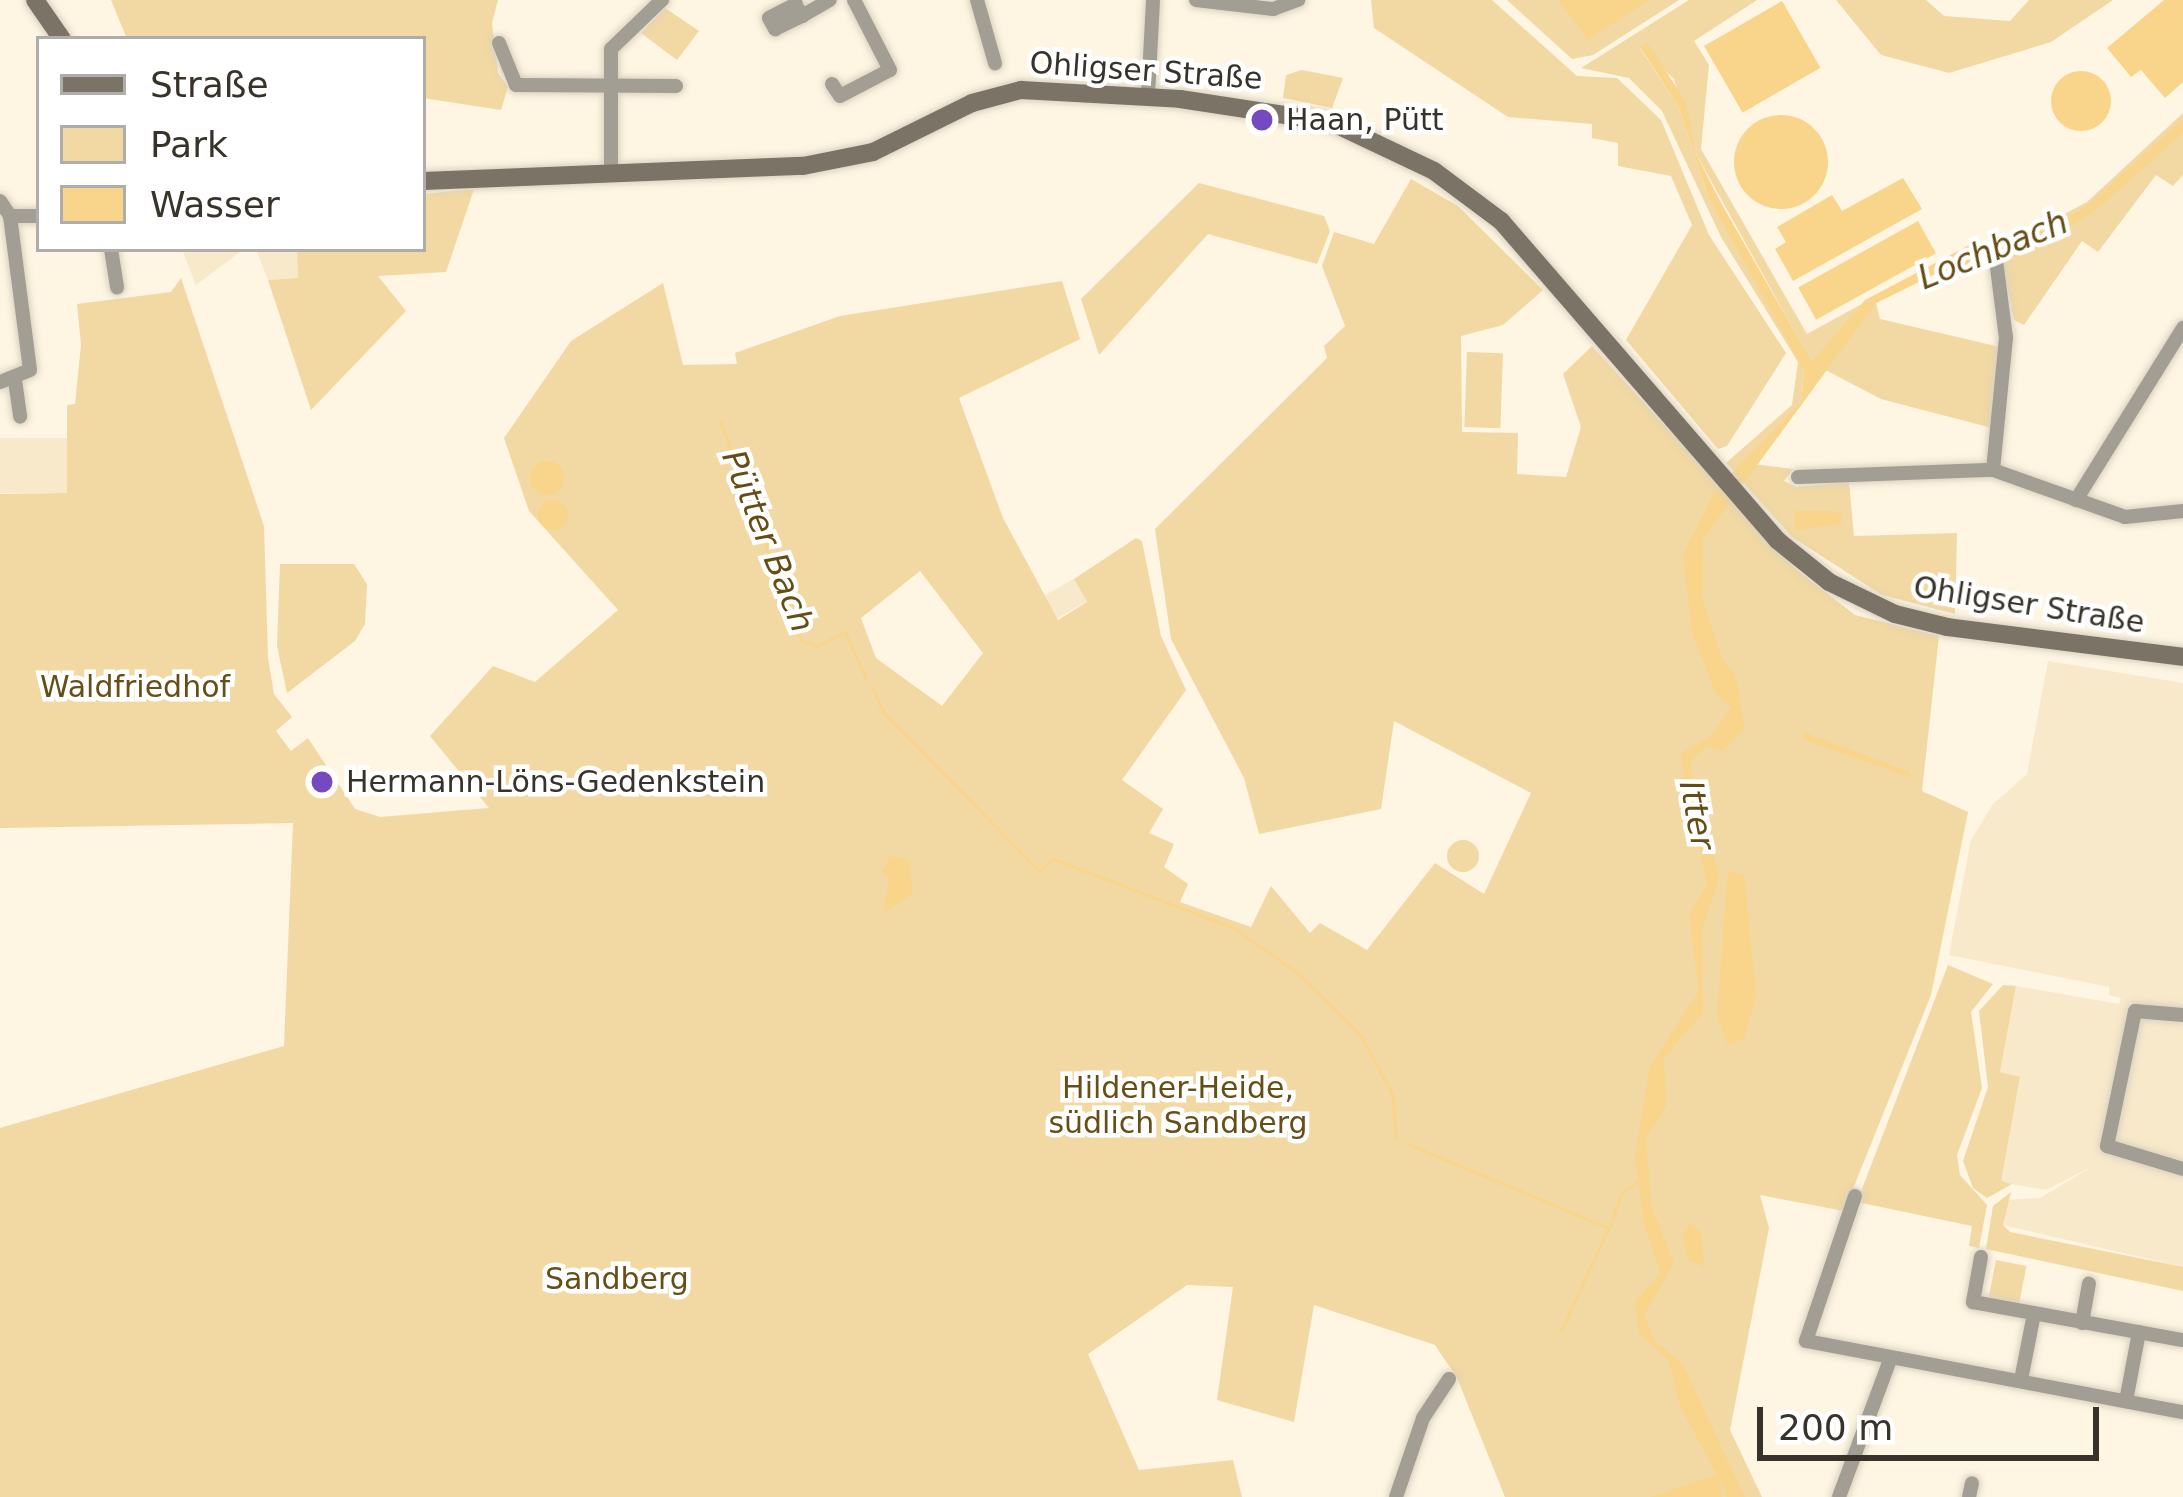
<!DOCTYPE html>
<html>
<head>
<meta charset="utf-8">
<style>
  body { margin:0 }
  #map { position:relative; width:2183px; height:1497px; overflow:hidden; background:#fef5e2; font-family:"DejaVu Sans",sans-serif }
  div>[style] { position:absolute }
  .built>* { inset:0; background:#f8e9ca; transform-origin:0 0 }
  .green>* { inset:0; background:#f2d8a2; transform-origin:0 0 }
  .round { border-radius:50% }
  .water>* { inset:0; background:#f8d58b; transform-origin:0 0 }
  .stream>* { height:3px; margin:-1.5px; padding:0 1.5px; transform-origin:1.5px; border-radius:1.5px; background:#f8d58b }
  .roads { filter:drop-shadow(0 0 3px #dad2c1) drop-shadow(0 0 3px #dad2c1) }
  .minor>* { height:14px; margin:-7px; padding:0 7px; transform-origin:7px; border-radius:7px; background:#a39e94 }
  .secondary>* { height:18px; margin:-9px; padding:0 9px; transform-origin:9px; border-radius:9px; background:#7b7466 }
  .dots>* { width:33px; height:33px; translate:-50% -50%; box-sizing:border-box; border:6px solid #fff; border-radius:50% }
  span { translate:-50% -50%; white-space:nowrap; text-align:center; line-height:1.15; -webkit-text-stroke:9px #fff; paint-order:stroke }
  .street-label { font-size:30px; color:#38332a }
  .poi-label { font-size:30px; color:#38332a }
  .left { translate:0 -50%; text-align:left }
  .park-label { font-size:30px; color:#664f16 }
  .water-label { font-size:33px; color:#654d14; font-style:italic }
  .legend { position:absolute; left:36px; top:36px; width:390px; height:216px; box-sizing:border-box; background:#fff; border:3px solid #afadaa; margin:0; padding:15px 21px; list-style:none; font-size:36px; color:#38332a }
  .legend li { display:flex; align-items:center; gap:24px; height:60px }
  .legend b { width:60px; border:3px solid #afadaa }
  .scale { position:absolute; left:1757px; top:1407px; width:342px; height:54px; box-sizing:border-box; border:6px solid #38332a; border-top:0; padding-left:15px; font-size:36px; line-height:42px; white-space:nowrap; color:#38332a; -webkit-text-stroke:9px #fff; paint-order:stroke }
</style>
</head>
<body>
<div id="map">
  <div class="built">
    <div style="clip-path:polygon(182px 249px,244px 249px,196px 285px)"></div>
    <div style="clip-path:polygon(256px 249px,297px 249px,298px 278px,268px 280px)"></div>
    <div style="left:67px;top:438px;width:55px;height:67px;rotate:90deg"></div>
    <div style="left:1074px;top:579px;width:26px;height:35px;rotate:61deg"></div>
    <div style="clip-path:polygon(2048px 661px,2183px 683px,2183px 1267px,2003px 1225px,2007px 1200px,2040px 1198px,2095px 1165px,2046px 1190px,2000px 1182px,2020px 1078px,2000px 1072px,2016px 986px,2119px 1004px,2121px 998px,2109px 995px,2109px 987px,1949px 955px,1971px 840px,1993px 804px,2027px 774px)"></div>
  </div>
  <div class="green">
    <div style="clip-path:polygon(111px 0,498px 0,492px 23px,498px 73px,508px 87px,501px 110px,423px 98px,423px 39px,127px 39px)"></div>
    <div style="clip-path:polygon(1371px 0,1492px 0,1577px 76px,1617px 78px,1661px 120px,1709px 235px,1786px 353px,1727px 446px,1718px 449px,1626px 340px,1692px 225px,1671px 176px,1618px 166px,1618px 143px,1592px 138px,1592px 124px,1508px 117px,1374px 28px)"></div>
    <div style="clip-path:polygon(1507px 0,1679px 0,1593px 55px,1572px 59px)"></div>
    <div style="clip-path:polygon(1689px 0,1757px 0,1694px 41px,1709px 65px,1701px 149px,1807px 334px,1975px 242px,1978px 255px,1989px 252px,1991px 261px,1935px 274px,1876px 303px,1880px 319px,2000px 347px,1992px 428px,1881px 399px,1812px 363px,1695px 152px,1674px 79px,1640px 48px,1678px 106px,1708px 196px,1795px 345px,1804px 371px,1801px 402px,1791px 415px,1735px 472px,1726px 463px,1792px 405px,1798px 362px,1721px 237px,1662px 111px,1629px 78px,1581px 68px)"></div>
    <div style="clip-path:polygon(1836px 0,1926px 0,1944px 16px,2010px 21px,2029px 0,2113px 0,2051px 42px,1949px 73px,1881px 55px)"></div>
    <div style="clip-path:polygon(665px 8px,699px 31px,677px 60px,641px 33px)"></div>
    <div style="clip-path:polygon(1302px 70px,1343px 78px,1332px 108px,1283px 98px,1286px 75px)"></div>
    <div style="clip-path:polygon(2183px 113px,2183px 175px,2173px 186px,2156px 175px,2098px 252px,2082px 241px,2024px 325px,2014px 320px,1999px 249px,2087px 202px)"></div>
    <div style="clip-path:polygon(evenodd,1411px 179px,1458px 206px,1543px 290px,1503px 325px,1461px 336px,1462px 432px,1518px 433px,1517px 474px,1566px 477px,1581px 427px,1563px 374px,1592px 346px,1797px 570px,1855px 615px,1939px 636px,1922px 791px,1968px 812px,1931px 995px,1844px 1211px,1760px 1195px,1769px 1228px,1730px 1430px,1762px 1497px,1505px 1497px,1457px 1378px,1435px 1345px,1314px 1305px,1294px 1422px,1217px 1400px,1233px 1287px,1187px 1285px,1088px 1354px,1139px 1470px,1233px 1460px,1242px 1497px,0 1497px,0 1128px,284px 1046px,293px 823px,0 828px,0 494px,67px 493px,67px 405px,75px 404px,81px 345px,77px 304px,171px 292px,181px 278px,264px 526px,268px 658px,274px 694px,292px 717px,276px 731px,291px 751px,308px 738px,355px 809px,380px 817px,489px 808px,430px 736px,493px 666px,535px 682px,618px 610px,529px 511px,504px 438px,571px 341px,663px 283px,683px 365px,737px 364px,735px 353px,840px 316px,1062px 281px,1080px 339px,959px 398px,1003px 518px,1058px 620px,1087px 602px,1074px 579px,1136px 538px,1142px 541px,1161px 636px,1186px 690px,1122px 780px,1163px 809px,1149px 833px,1174px 844px,1164px 867px,1188px 884px,1180px 902px,1251px 927px,1271px 886px,1310px 933px,1320px 923px,1367px 950px,1435px 863px,1484px 894px,1531px 793px,1394px 721px,1381px 809px,1259px 834px,1244px 778px,1171px 639px,1155px 529px,1327px 358px,1324px 346px,1345px 326px,1322px 266px,1334px 232px,1374px 244px,1411px 179px,920px 571px,983px 653px,942px 706px,876px 658px,861px 618px,920px 571px)"></div>
    <div style="clip-path:polygon(1199px 183px,1324px 216px,1330px 231px,1317px 264px,1208px 234px,1099px 355px,1081px 299px)"></div>
    <div style="clip-path:polygon(474px 189px,446px 272px,378px 276px,406px 311px,311px 410px,268px 280px,298px 278px,297px 249px,423px 249px,423px 194px)"></div>
    <div style="left:1467px;top:352px;width:36px;height:75px;rotate:2deg"></div>
    <div style="clip-path:polygon(1754px 464px,1793px 469px,1784px 481px,1797px 487px,1849px 482px,1854px 536px,1957px 533px,1955px 614px,1882px 595px,1792px 537px,1741px 480px)"></div>
    <div style="clip-path:polygon(280px 564px,354px 564px,367px 584px,365px 624px,355px 641px,287px 693px,277px 646px)"></div>
    <div class="round" style="left:1447px;top:840px;width:32px;height:32px"></div>
    <div style="clip-path:polygon(1948px 965px,1993px 984px,1971px 1012px,1982px 1088px,1957px 1155px,1960px 1175px,1987px 1205px,1979px 1248px,1969px 1246px,1972px 1226px,1857px 1202px)"></div>
    <div style="clip-path:polygon(2003px 985px,2016px 986px,2000px 1072px,2020px 1077px,2001px 1181px,2012px 1184px,1987px 1198px,1973px 1188px,1963px 1161px,1988px 1087px,1979px 1011px)"></div>
    <div style="clip-path:polygon(2011px 1192px,2003px 1225px,2010px 1232px,2183px 1267px,2183px 1291px,1986px 1249px,1993px 1206px)"></div>
    <div style="left:1996px;top:1260px;width:31px;height:45px;rotate:11deg"></div>
  </div>
  <div class="water">
    <div style="clip-path:polygon(1558px 0,1650px 0,1588px 39px)"></div>
    <div style="clip-path:polygon(2164px 0,2183px 0,2183px 82px,2165px 98px,2141px 70px,2131px 77px,2107px 48px)"></div>
    <div style="left:1782px;top:1px;width:77px;height:90px;rotate:60deg"></div>
    <div style="clip-path:polygon(1647px 42px,1686px 102px,1695px 152px,1720px 201px,1812px 362px,1865px 300px,1975px 242px,1979px 255px,2038px 234px,2087px 206px,2183px 119px,2183px 133px,2095px 211px,2040px 243px,1935px 274px,1876px 303px,1703px 539px,1702px 597px,1722px 659px,1735px 674px,1745px 728px,1723px 750px,1706px 747px,1689px 763px,1719px 879px,1702px 929px,1703px 1012px,1664px 1058px,1666px 1107px,1646px 1138px,1651px 1205px,1674px 1263px,1645px 1314px,1654px 1341px,1682px 1363px,1745px 1497px,1727px 1497px,1720px 1480px,1722px 1497px,1650px 1497px,1717px 1475px,1680px 1406px,1669px 1361px,1639px 1333px,1635px 1302px,1661px 1273px,1644px 1224px,1635px 1156px,1650px 1066px,1699px 991px,1689px 915px,1707px 884px,1680px 754px,1712px 735px,1731px 707px,1716px 694px,1692px 632px,1683px 554px,1717px 488px,1801px 402px,1804px 371px,1708px 196px,1678px 106px,1640px 47px)"></div>
    <div class="round" style="left:2051px;top:71px;width:60px;height:60px"></div>
    <div class="round" style="left:1734px;top:115px;width:94px;height:94px"></div>
    <div style="clip-path:polygon(1903px 178px,1922px 209px,1793px 281px,1775px 249px,1786px 242px,1777px 227px,1832px 195px,1842px 211px)"></div>
    <div style="left:1918px;top:221px;width:37px;height:137px;rotate:61deg"></div>
    <div class="round" style="left:530px;top:461px;width:34px;height:34px"></div>
    <div class="round" style="left:538px;top:500px;width:30px;height:30px"></div>
    <div style="clip-path:polygon(1794px 511px,1831px 511px,1842px 514px,1841px 524px,1795px 530px)"></div>
    <div style="clip-path:polygon(1804px 732px,1909px 772px,1912px 778px,1802px 739px)"></div>
    <div style="clip-path:polygon(890px 856px,910px 860px,912px 894px,883px 913px,889px 880px,882px 872px)"></div>
    <div style="clip-path:polygon(1728px 870px,1744px 876px,1756px 996px,1744px 1039px,1728px 1045px,1717px 1016px)"></div>
    <div style="clip-path:polygon(1690px 1223px,1701px 1232px,1704px 1267px,1688px 1260px,1683px 1236px)"></div>
  </div>
  <div class="stream">
    <div style="left:720px;top:421px;width:235px;rotate:69.6deg"></div>
    <div style="left:802px;top:641px;width:16px;rotate:18deg"></div>
    <div style="left:817px;top:646px;width:31px;rotate:-27deg"></div>
    <div style="left:845px;top:632px;width:51px;rotate:65.9deg"></div>
    <div style="left:873px;top:687px;width:26px;rotate:69deg"></div>
    <div style="left:882px;top:711px;width:224px;rotate:45.5deg"></div>
    <div style="left:1039px;top:871px;width:18px;rotate:-41deg"></div>
    <div style="left:1053px;top:859px;width:191px;rotate:20.8deg"></div>
    <div style="left:1232px;top:927px;width:77px;rotate:34.9deg"></div>
    <div style="left:1295px;top:971px;width:93px;rotate:44.6deg"></div>
    <div style="left:1361px;top:1036px;width:65px;rotate:61.5deg"></div>
    <div style="left:1392px;top:1093px;width:45px;rotate:84.9deg"></div>
    <div style="left:1408px;top:1144px;width:218px;rotate:22.7deg"></div>
    <div style="left:1609px;top:1228px;width:38px;rotate:-70deg"></div>
    <div style="left:1622px;top:1192px;width:18px;rotate:-34deg"></div>
    <div style="left:1561px;top:1331px;width:112px;rotate:-65.3deg"></div>
  </div>
  <div class="roads">
    <div class="minor">
      <div style="left:977px;top:0;width:66px;rotate:74.1deg"></div>
      <div style="left:1196px;top:0;width:78px;rotate:6.7deg"></div>
      <div style="left:1273px;top:9px;width:27px;rotate:-20deg"></div>
      <div style="left:796px;top:4px;width:30px;rotate:153deg"></div>
      <div style="left:769px;top:18px;width:13px;rotate:61deg"></div>
      <div style="left:775px;top:29px;width:30px;rotate:-26deg"></div>
      <div style="left:799px;top:10px;width:7px;rotate:63deg"></div>
      <div style="left:802px;top:16px;width:32px;rotate:-30deg"></div>
      <div style="left:499px;top:43px;width:45px;rotate:68deg"></div>
      <div style="left:516px;top:85px;width:160px;rotate:0.4deg"></div>
      <div style="left:832px;top:84px;width:14px;rotate:56deg"></div>
      <div style="left:840px;top:96px;width:56px;rotate:-27.5deg"></div>
      <div style="left:890px;top:70px;width:79px;rotate:-117.2deg"></div>
      <div style="left:1148px;top:96px;width:96px;rotate:-87deg"></div>
      <div style="left:611px;top:170px;width:121px;rotate:-90deg"></div>
      <div style="left:611px;top:49px;width:71px;rotate:-43.9deg"></div>
      <div style="left:0;top:201px;width:18px;rotate:56deg"></div>
      <div style="left:10px;top:216px;width:155px;rotate:82.6deg"></div>
      <div style="left:30px;top:370px;width:32px;rotate:158deg"></div>
      <div style="left:10px;top:216px;width:29px"></div>
      <div style="left:111px;top:249px;width:39px;rotate:81deg"></div>
      <div style="left:15px;top:380px;width:37px;rotate:82deg"></div>
      <div style="left:1993px;top:470px;width:133px;rotate:-84.4deg"></div>
      <div style="left:2006px;top:338px;width:79px;rotate:-97.3deg"></div>
      <div style="left:1798px;top:477px;width:195px;rotate:-2.1deg"></div>
      <div style="left:1993px;top:470px;width:140px;rotate:19.6deg"></div>
      <div style="left:2125px;top:517px;width:58px;rotate:-5.9deg"></div>
      <div style="left:2076px;top:500px;width:203px;rotate:-58.1deg"></div>
      <div style="left:2183px;top:1015px;width:48px;rotate:-175.2deg"></div>
      <div style="left:2135px;top:1011px;width:138px;rotate:101.7deg"></div>
      <div style="left:2107px;top:1146px;width:79px;rotate:16.8deg"></div>
      <div style="left:1855px;top:1196px;width:153px;rotate:108.7deg"></div>
      <div style="left:1806px;top:1341px;width:384px;rotate:10.7deg"></div>
      <div style="left:1981px;top:1257px;width:46px;rotate:100.1deg"></div>
      <div style="left:1973px;top:1302px;width:213px;rotate:10.3deg"></div>
      <div style="left:2082px;top:1323px;width:40px;rotate:-80deg"></div>
      <div style="left:2021px;top:1380px;width:67px;rotate:-78.9deg"></div>
      <div style="left:2126px;top:1401px;width:70px;rotate:-79.3deg"></div>
      <div style="left:1396px;top:1497px;width:83px;rotate:-71.1deg"></div>
      <div style="left:1423px;top:1418px;width:47px;rotate:-56.3deg"></div>
      <div style="left:1839px;top:1497px;width:146px;rotate:-69.6deg"></div>
      <div style="left:1969px;top:1497px;width:14px;rotate:-78deg"></div>
    </div>
    <div class="secondary">
      <div style="left:35px;top:0;width:47px;rotate:55.3deg"></div>
      <div style="left:423px;top:181px;width:380px;rotate:-2.3deg"></div>
      <div style="left:803px;top:166px;width:71px;rotate:-11.3deg"></div>
      <div style="left:873px;top:152px;width:110px;rotate:-26.3deg"></div>
      <div style="left:972px;top:103px;width:51px;rotate:-14.9deg"></div>
      <div style="left:1021px;top:90px;width:159px;rotate:3.2deg"></div>
      <div style="left:1180px;top:99px;width:153px;rotate:8.7deg"></div>
      <div style="left:1331px;top:122px;width:114px;rotate:25.4deg"></div>
      <div style="left:1434px;top:171px;width:84px;rotate:36.7deg"></div>
      <div style="left:1501px;top:221px;width:422px;rotate:49.1deg"></div>
      <div style="left:1777px;top:540px;width:67px;rotate:38.9deg"></div>
      <div style="left:1829px;top:582px;width:73px;rotate:25.9deg"></div>
      <div style="left:1895px;top:614px;width:54px;rotate:14deg"></div>
      <div style="left:1947px;top:627px;width:238px;rotate:7.2deg"></div>
    </div>
  </div>
  <div class="dots">
    <div style="left:1262px;top:120px;background:#7449c2"></div>
    <div style="left:322px;top:782px;background:#7449c2"></div>
  </div>
  <div class="street-label">
    <span style="left:1146px;top:71px;rotate:4deg">Ohligser Straße</span>
    <span style="left:2029px;top:605px;rotate:9deg">Ohligser Straße</span>
  </div>
  <div class="poi-label">
    <span class="left" style="left:1286px;top:120px">Haan, Pütt</span>
    <span class="left" style="left:346px;top:782px">Hermann-Löns-Gedenkstein</span>
  </div>
  <div class="park-label">
    <span style="left:135px;top:687px">Waldfriedhof</span>
    <span style="left:1178px;top:1105px">Hildener-Heide,<br>südlich Sandberg</span>
    <span style="left:617px;top:1279px">Sandberg</span>
  </div>
  <div class="water-label">
    <span style="left:1993px;top:250px;rotate:-22deg">Lochbach</span>
    <span style="left:768px;top:541px;rotate:68deg">Pütter Bach</span>
    <span style="left:1697px;top:815px;rotate:79deg">Itter</span>
  </div>
  <ul class="legend">
  <li><b style="height:15px;background:#7b7466"></b>Straße</li>
  <li><b style="height:33px;background:#f2d8a2"></b>Park</li>
  <li><b style="height:33px;background:#f8d58b"></b>Wasser</li>
  </ul>
  <div class="scale">200 m</div>
</div>
</body>
</html>
